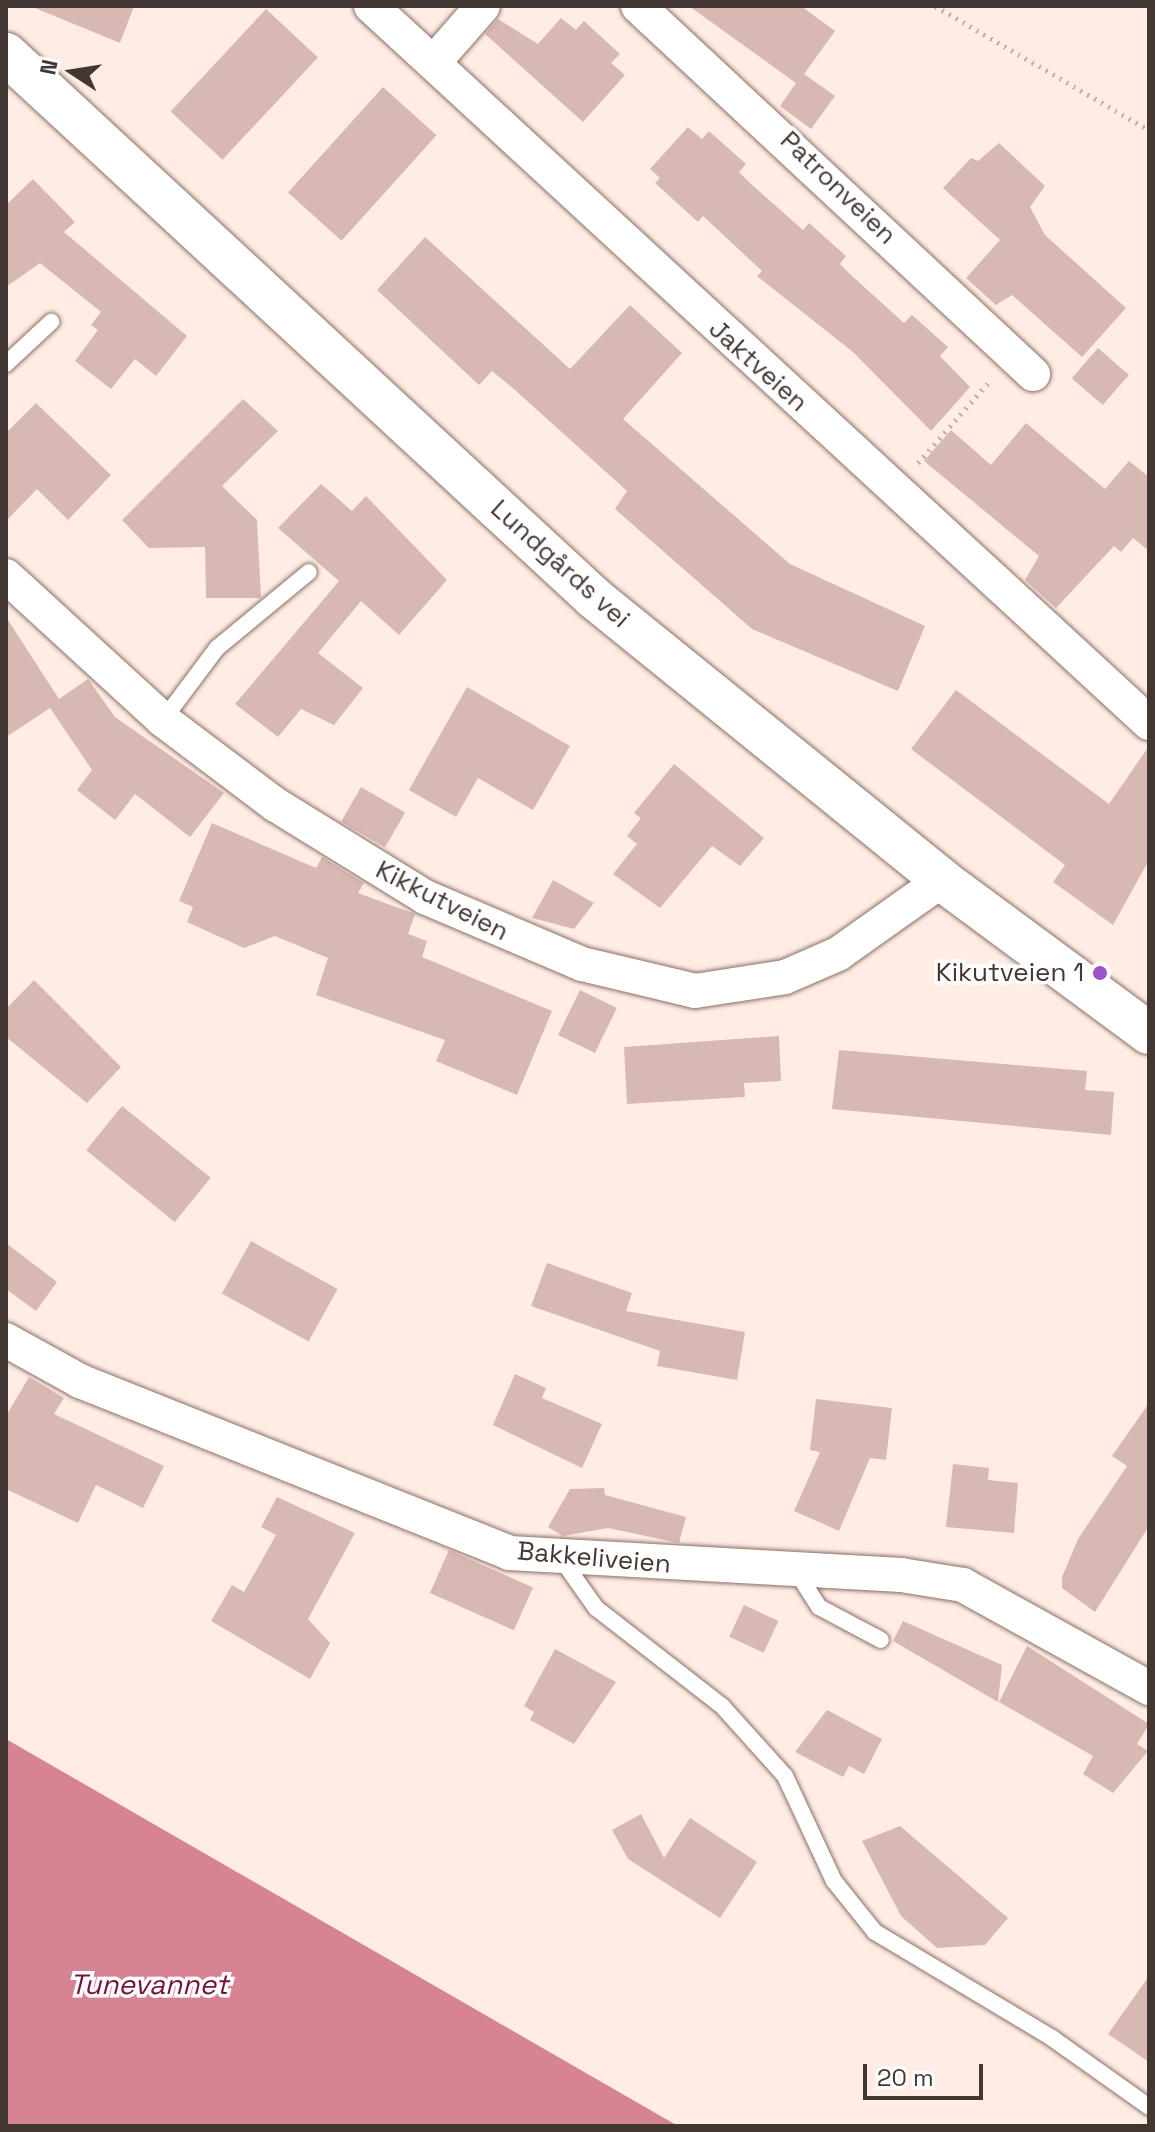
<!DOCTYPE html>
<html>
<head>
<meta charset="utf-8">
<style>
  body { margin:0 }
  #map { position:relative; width:1155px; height:2132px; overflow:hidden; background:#ffede5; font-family:"Space Grotesk",sans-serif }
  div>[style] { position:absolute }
  .water>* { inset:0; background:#d68494 }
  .building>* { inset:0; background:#d8b8b3; transform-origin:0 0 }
  .path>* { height:5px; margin-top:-2.5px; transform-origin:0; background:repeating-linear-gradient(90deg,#c1b1aa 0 2px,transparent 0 8px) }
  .roads { filter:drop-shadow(0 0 2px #8a7064) drop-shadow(0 0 2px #8a7064) }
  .service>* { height:16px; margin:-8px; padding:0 8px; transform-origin:8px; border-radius:8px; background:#fff }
  .minor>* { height:34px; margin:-17px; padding:0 17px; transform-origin:17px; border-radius:17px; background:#fff }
  .tertiary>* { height:42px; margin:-21px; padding:0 21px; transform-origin:21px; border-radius:21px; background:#fff }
  .dots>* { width:22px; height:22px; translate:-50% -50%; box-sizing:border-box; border:4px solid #fefefe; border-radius:50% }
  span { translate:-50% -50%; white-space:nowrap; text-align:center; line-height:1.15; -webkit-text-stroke:7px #fefefe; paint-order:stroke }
  .street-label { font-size:26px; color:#433732 }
  .poi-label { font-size:26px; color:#433732 }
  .right { translate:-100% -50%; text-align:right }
  .water-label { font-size:28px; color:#751434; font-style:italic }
  .frame { position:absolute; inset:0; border:8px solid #433732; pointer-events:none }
  .north { position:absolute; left:32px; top:32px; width:80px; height:80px; -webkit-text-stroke:6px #fefefe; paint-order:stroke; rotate:282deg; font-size:22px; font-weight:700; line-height:32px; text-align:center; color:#433732 }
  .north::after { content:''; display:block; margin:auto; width:28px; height:36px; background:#433732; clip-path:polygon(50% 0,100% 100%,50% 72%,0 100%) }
  .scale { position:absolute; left:863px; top:2064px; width:120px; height:36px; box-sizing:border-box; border:4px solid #433732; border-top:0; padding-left:10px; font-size:24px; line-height:28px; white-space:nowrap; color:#433732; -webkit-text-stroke:6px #fefefe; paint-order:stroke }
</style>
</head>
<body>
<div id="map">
  <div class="water">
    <div style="clip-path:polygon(6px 1739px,678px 2126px,6px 2126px)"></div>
  </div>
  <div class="building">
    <div style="clip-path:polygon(30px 6px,134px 6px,120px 43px)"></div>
    <div style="clip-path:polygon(689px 6px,801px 6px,835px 31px,804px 74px,835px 96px,811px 129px,780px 106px,796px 83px)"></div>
    <div style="left:266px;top:9px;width:71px;height:140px;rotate:43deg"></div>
    <div style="clip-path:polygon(561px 18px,576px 30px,584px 21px,620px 54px,611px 63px,625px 75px,583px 122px,485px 34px,498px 19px,538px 44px)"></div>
    <div style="left:383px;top:87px;width:72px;height:142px;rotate:42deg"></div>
    <div style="clip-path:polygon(688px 127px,702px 139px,709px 131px,746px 164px,739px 172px,751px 184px,803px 230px,809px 223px,846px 256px,840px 264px,852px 276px,904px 323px,912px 315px,948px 347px,940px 356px,970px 387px,931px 431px,853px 352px,757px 276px,762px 271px,703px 216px,698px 222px,655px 183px,660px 178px,650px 169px)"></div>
    <div style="clip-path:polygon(999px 143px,1045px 186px,1030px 207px,1045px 235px,1126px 308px,1082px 357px,1012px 295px,996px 305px,966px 278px,1000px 240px,943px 188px,971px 158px,978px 161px)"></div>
    <div style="clip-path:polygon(33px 179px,75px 222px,64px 232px,187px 336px,156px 376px,135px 359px,111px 389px,75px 361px,98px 330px,91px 325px,101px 312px,40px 263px,6px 287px,6px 205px)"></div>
    <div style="clip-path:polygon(425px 237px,570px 369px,630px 305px,682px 353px,623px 419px,790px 564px,925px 626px,898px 691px,752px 629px,615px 509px,627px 491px,515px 390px,492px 371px,479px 385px,377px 290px)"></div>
    <div style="left:1098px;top:348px;width:41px;height:40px;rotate:41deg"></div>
    <div style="clip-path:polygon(243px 399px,278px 431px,222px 486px,257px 520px,261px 598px,206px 598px,205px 547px,149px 548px,122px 520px)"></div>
    <div style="clip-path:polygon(36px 403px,111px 475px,68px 520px,37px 489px,6px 521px,6px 433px)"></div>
    <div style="clip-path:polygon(1026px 423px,1105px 489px,1129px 461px,1149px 477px,1149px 551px,1133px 538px,1121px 552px,1114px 546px,1056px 608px,1025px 580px,1039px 556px,924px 461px,951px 430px,991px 465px)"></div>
    <div style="clip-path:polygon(321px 484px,352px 511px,366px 496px,447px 580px,399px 635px,361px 601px,318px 653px,363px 688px,334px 725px,301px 709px,278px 737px,235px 704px,339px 581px,278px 528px)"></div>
    <div style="clip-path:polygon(6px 617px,59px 699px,88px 679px,115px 717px,224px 793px,190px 837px,135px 794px,115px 820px,77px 790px,92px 770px,50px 708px,6px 737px)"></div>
    <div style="clip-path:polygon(467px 687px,570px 746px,533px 810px,478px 778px,456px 817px,409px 790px)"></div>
    <div style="clip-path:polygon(956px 690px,1109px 804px,1149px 746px,1149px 860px,1113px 925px,1053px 882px,1065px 865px,911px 749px)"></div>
    <div style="clip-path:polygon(674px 764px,764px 838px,740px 866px,712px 846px,660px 908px,613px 874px,637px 844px,627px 836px,641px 818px,634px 813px)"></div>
    <div style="left:361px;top:787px;width:51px;height:40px;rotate:30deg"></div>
    <div style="clip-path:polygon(212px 823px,316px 868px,322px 857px,364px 883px,358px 893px,415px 914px,408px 934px,427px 941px,422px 957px,552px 1011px,517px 1095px,436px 1061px,445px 1040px,316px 995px,328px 958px,275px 936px,244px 948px,187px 922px,193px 907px,179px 901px)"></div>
    <div style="clip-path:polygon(553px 880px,594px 903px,574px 929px,532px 918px)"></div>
    <div style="clip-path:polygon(34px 980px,121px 1067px,87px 1103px,6px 1037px,6px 1009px)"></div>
    <div style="left:580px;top:990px;width:41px;height:50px;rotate:26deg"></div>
    <div style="clip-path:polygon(779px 1036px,781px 1081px,744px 1083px,745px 1097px,627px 1104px,624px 1047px)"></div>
    <div style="clip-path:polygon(839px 1050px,1087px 1071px,1085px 1090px,1114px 1092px,1111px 1135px,832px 1109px)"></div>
    <div style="left:122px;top:1106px;width:114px;height:57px;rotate:39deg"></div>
    <div style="left:251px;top:1241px;width:99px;height:60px;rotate:29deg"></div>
    <div style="clip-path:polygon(6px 1243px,57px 1282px,36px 1311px,6px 1289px)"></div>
    <div style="clip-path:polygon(547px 1263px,632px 1293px,626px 1311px,745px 1332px,737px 1380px,657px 1366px,660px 1351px,531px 1306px)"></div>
    <div style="clip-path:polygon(515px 1374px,546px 1388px,542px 1398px,602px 1424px,582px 1468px,493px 1425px)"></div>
    <div style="clip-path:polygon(29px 1377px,64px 1398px,54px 1414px,164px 1466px,143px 1508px,96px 1485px,78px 1523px,6px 1489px,6px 1416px)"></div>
    <div style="clip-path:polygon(816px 1399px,892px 1408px,886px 1460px,870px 1458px,839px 1531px,794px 1511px,820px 1452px,810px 1450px)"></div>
    <div style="clip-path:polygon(1149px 1403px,1149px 1526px,1095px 1612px,1062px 1588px,1062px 1577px,1078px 1539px,1127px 1466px,1112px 1456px)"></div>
    <div style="clip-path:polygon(953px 1464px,989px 1468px,988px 1480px,1018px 1483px,1014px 1533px,946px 1527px)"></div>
    <div style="clip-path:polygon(604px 1488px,605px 1495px,686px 1517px,679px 1543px,608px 1528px,563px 1536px,548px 1527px,570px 1489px)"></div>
    <div style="clip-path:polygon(277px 1497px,355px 1533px,308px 1619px,330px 1643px,310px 1679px,211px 1621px,232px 1585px,244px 1592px,276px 1535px,261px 1527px)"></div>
    <div style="left:449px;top:1550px;width:92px;height:47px;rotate:24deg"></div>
    <div style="left:744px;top:1605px;width:38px;height:35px;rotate:25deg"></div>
    <div style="clip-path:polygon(903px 1621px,1002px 1665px,998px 1702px,893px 1641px)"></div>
    <div style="clip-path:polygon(1027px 1646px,1149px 1724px,1137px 1744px,1148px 1751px,1113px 1793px,1083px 1774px,1093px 1756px,999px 1702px)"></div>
    <div style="clip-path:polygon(555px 1649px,616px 1682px,574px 1744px,530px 1720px,534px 1712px,524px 1706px)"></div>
    <div style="clip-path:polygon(827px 1710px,882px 1739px,864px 1774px,849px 1766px,843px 1777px,795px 1752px)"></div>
    <div style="clip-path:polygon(641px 1814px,664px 1858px,690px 1818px,757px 1862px,720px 1918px,628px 1859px,612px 1830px)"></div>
    <div style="clip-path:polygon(900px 1826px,1008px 1918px,985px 1945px,937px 1948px,901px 1916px,862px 1841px)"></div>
    <div style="clip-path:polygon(1149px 1976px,1149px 2062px,1108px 2034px)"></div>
  </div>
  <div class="path">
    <div style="left:935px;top:6px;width:247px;rotate:30.1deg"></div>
    <div style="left:918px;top:463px;width:106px;rotate:-48.8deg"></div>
  </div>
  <div class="roads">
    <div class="service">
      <div style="left:6px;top:364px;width:62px;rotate:-43deg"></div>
      <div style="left:163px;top:720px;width:90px;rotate:-53.1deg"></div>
      <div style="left:217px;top:648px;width:119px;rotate:-39.6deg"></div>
      <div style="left:562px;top:1560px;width:59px;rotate:54.7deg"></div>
      <div style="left:596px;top:1608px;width:160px;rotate:37.9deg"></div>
      <div style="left:722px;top:1706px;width:94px;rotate:48deg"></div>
      <div style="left:785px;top:1776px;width:116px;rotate:65deg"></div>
      <div style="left:834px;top:1881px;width:65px;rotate:51.2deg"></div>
      <div style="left:875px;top:1932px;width:206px;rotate:30.9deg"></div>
      <div style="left:1052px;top:2038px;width:119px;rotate:35.4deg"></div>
      <div style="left:796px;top:1571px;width:43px;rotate:57.4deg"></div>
      <div style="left:819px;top:1607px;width:70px;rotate:28deg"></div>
    </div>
    <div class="minor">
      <div style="left:371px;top:6px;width:1058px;rotate:42.66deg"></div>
      <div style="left:638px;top:6px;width:540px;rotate:42.97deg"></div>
      <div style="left:434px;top:62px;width:74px;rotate:-48.8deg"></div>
      <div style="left:6px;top:576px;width:213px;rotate:42.5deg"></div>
      <div style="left:163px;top:720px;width:141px;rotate:37deg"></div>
      <div style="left:276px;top:805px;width:175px;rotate:31.7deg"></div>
      <div style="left:425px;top:897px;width:171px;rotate:23.1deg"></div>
      <div style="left:582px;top:964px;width:116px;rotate:13.4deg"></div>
      <div style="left:695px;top:991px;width:91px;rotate:-8.8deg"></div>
      <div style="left:785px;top:977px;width:58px;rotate:-23.5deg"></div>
      <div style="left:838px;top:954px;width:128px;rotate:-35.4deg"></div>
      <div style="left:6px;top:1340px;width:85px;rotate:29deg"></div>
      <div style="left:80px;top:1381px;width:462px;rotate:21.8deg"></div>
      <div style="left:509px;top:1553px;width:393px;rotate:3.2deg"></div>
      <div style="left:901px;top:1575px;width:63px;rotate:9.2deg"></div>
      <div style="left:963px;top:1585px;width:213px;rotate:29deg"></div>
    </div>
    <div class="tertiary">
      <div style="left:6px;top:54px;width:801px;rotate:42.77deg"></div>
      <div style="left:594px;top:598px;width:448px;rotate:39deg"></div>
      <div style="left:942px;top:880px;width:257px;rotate:36.5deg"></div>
    </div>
  </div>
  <div class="dots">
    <div style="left:1100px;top:973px;background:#9b55c9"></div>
  </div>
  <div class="street-label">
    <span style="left:838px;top:188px;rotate:44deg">Patronveien</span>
    <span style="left:758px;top:366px;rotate:42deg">Jaktveien</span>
    <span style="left:560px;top:564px;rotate:42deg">Lundgårds vei</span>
    <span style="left:442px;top:901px;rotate:27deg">Kikkutveien</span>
    <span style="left:594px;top:1558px;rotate:5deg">Bakkeliveien</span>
  </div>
  <div class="poi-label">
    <span class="right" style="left:1084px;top:973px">Kikutveien 1</span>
  </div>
  <div class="water-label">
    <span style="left:149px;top:1984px">Tunevannet</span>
  </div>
  <div class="frame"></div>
  <div class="north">N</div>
  <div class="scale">20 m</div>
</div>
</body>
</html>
